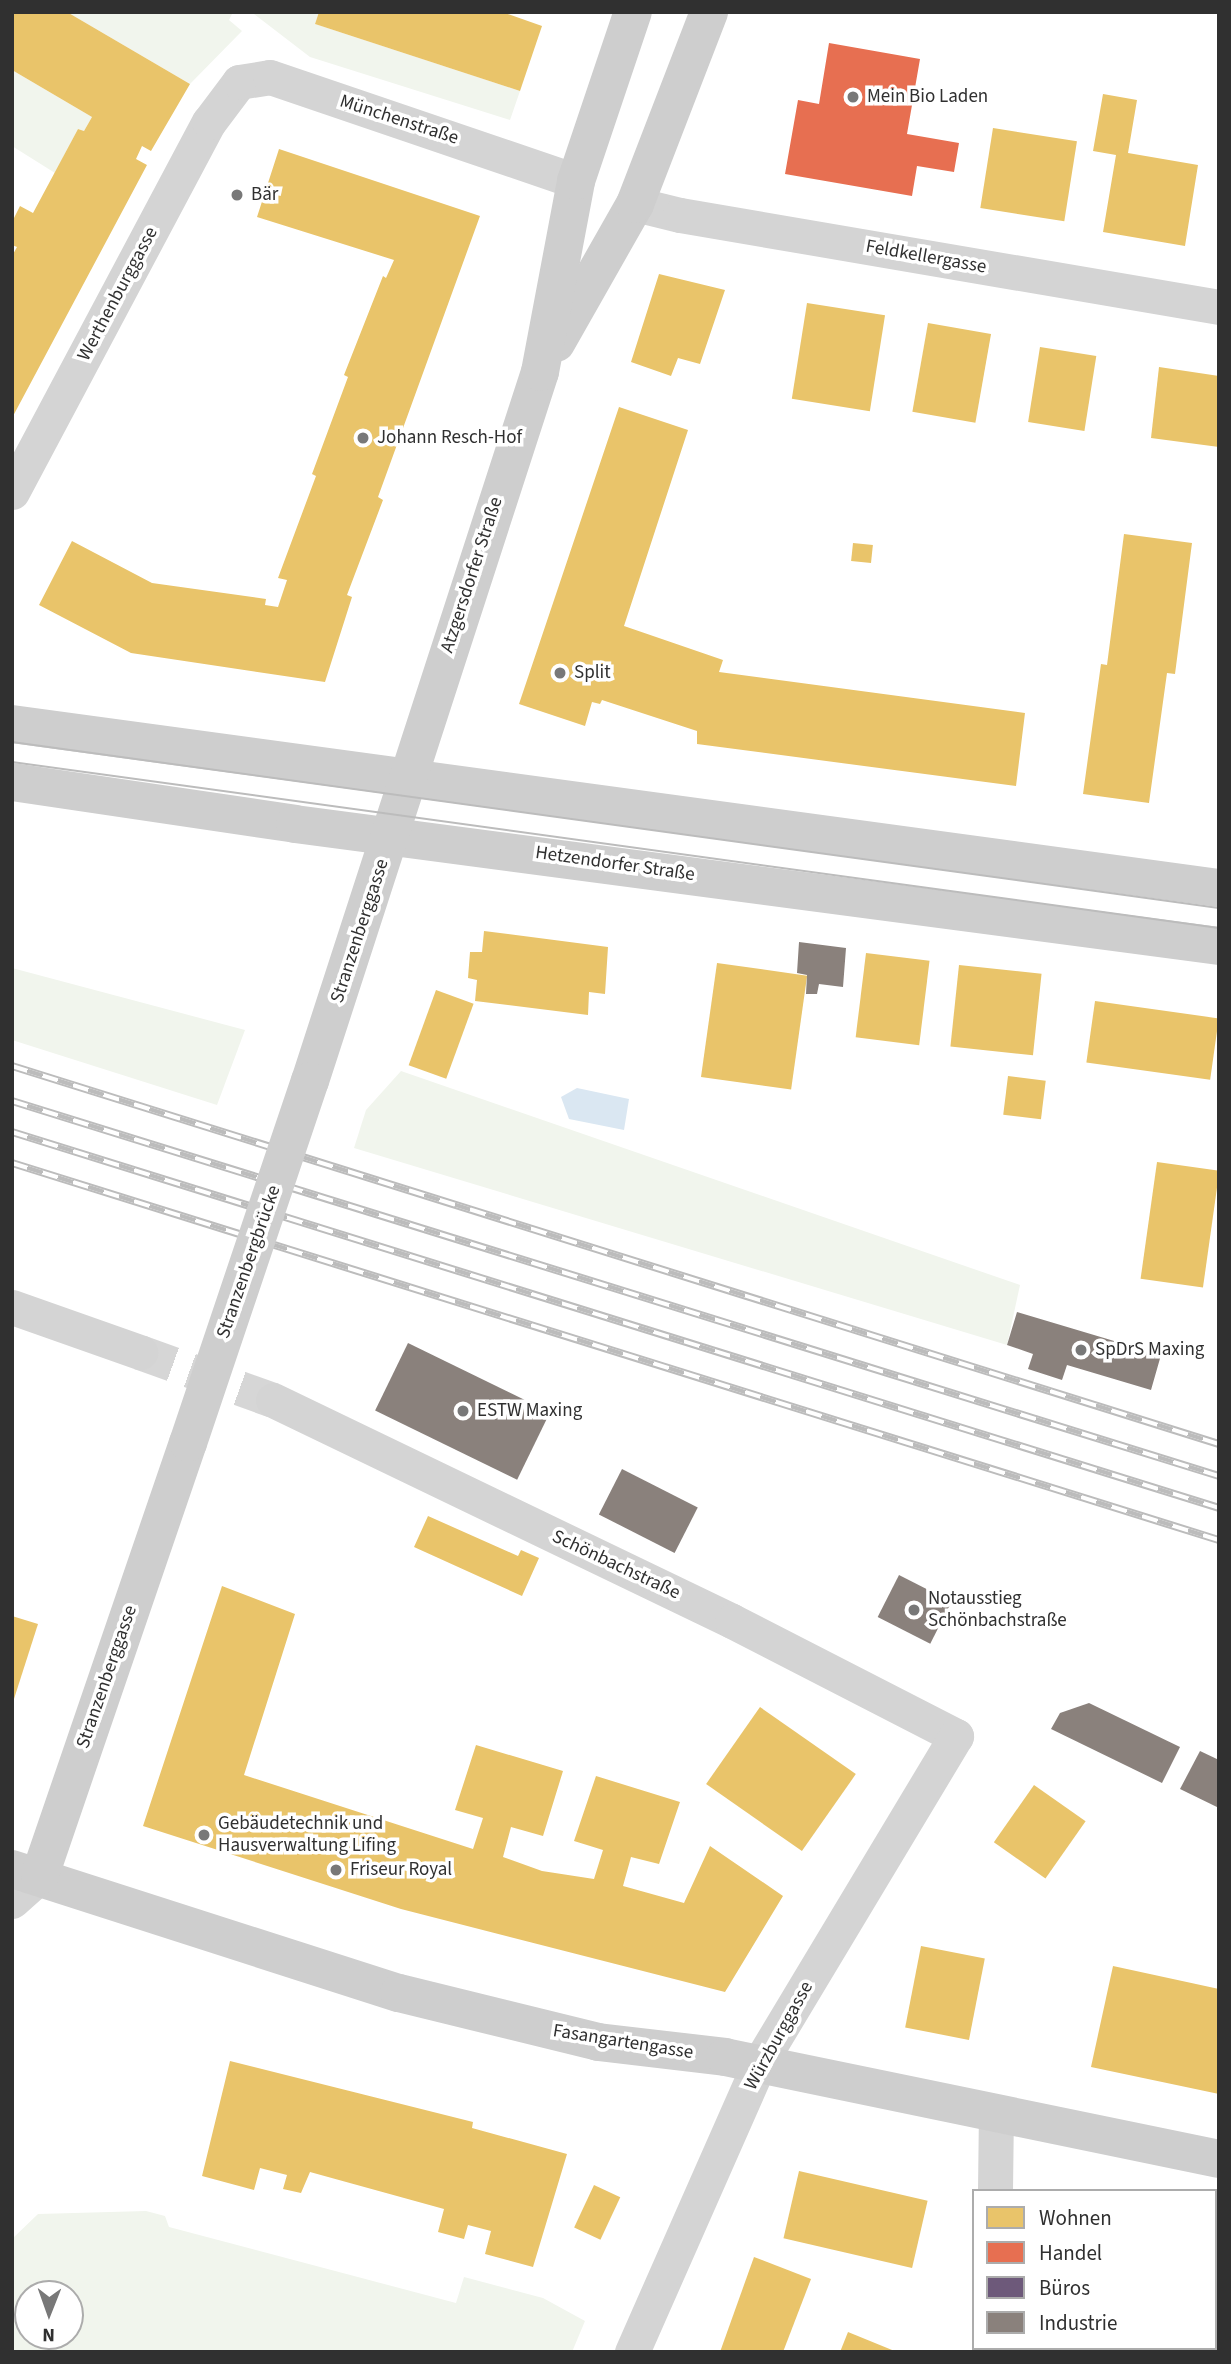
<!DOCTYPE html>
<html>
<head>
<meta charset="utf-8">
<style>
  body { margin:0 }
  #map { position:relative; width:1231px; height:2364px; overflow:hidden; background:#fff; font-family:"Source Sans 3",sans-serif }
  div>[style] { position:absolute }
  .green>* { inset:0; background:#f1f5ed }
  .water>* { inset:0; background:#dae7f2 }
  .homes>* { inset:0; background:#e9c46a; transform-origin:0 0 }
  .shops>* { inset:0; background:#e76f51 }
  .offices>* { inset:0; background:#6d597a }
  .industry>* { inset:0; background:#8a817c; transform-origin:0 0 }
  .minor-tunnel>* { height:35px; margin-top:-17.5px; transform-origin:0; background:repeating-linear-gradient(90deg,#d6d6d6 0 35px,transparent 0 53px) }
  .minor>* { height:35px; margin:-17.5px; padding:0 17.5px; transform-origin:17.5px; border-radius:17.5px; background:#d4d4d4 }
  .tertiary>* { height:38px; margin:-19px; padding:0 19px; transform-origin:19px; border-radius:19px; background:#d4d4d4 }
  .secondary>* { height:38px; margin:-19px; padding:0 19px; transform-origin:19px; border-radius:19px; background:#cecece }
  .tram>* { height:2px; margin:-1px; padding:0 1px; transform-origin:1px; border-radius:1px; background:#bcbcbc }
  .rail>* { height:8px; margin-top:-4px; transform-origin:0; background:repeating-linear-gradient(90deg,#fff 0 16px,#bcbcbc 0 32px); box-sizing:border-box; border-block:2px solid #bcbcbc }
  .secondary-bridge>* { height:38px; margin:-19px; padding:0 19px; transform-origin:19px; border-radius:19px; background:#cecece }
  .dots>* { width:19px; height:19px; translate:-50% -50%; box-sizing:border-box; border:4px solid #fff; border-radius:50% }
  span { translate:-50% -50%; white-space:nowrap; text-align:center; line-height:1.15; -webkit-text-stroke:7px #fff; paint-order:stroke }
  .poi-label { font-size:19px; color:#303030 }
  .left { translate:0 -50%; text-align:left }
  .street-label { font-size:19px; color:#303030 }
  .frame { position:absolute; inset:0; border:14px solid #303030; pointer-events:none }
  .legend { position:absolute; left:972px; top:2189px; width:245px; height:161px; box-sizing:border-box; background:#fff; border:2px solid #acacac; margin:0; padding:9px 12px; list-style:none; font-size:21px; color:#303030 }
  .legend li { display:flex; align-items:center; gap:14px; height:35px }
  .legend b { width:35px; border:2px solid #acacac }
  .north { position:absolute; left:14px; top:2280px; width:70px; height:70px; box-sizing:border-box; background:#fff; border:2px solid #acacac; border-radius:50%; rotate:181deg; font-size:19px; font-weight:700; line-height:28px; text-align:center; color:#303030 }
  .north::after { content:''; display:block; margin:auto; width:24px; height:32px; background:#787878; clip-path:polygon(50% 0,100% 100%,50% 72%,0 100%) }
</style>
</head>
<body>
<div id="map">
  <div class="green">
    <div style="clip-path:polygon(67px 12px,233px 12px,229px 20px,242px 31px,190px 84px)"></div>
    <div style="clip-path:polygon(319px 12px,315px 24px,520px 91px,510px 120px,310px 57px,254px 14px)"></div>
    <div style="clip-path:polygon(12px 70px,92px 117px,84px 131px,78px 129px,55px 173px,12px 146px)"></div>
    <div style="clip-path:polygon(12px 968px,245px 1030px,217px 1105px,12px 1040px)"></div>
    <div style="clip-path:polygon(401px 1071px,1020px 1285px,1007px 1345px,354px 1148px,366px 1110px)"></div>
    <div style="clip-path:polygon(evenodd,146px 2211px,165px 2216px,169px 2227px,456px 2303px,464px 2277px,543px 2298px,585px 2321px,572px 2352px,12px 2352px,12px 2239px,38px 2214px,146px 2211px,28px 2294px,70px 2294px,70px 2336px,28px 2336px,28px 2294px)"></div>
  </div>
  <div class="water">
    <div style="clip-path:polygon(577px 1088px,629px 1099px,624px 1130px,569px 1119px,561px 1097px)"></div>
  </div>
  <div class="homes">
    <div style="clip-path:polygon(12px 12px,67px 12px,190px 84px,151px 151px,142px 146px,136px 159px,147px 165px,12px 418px,12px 256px,17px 247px,12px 245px,12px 222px,20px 206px,33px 213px,78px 129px,84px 131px,92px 117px,12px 70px)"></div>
    <div style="clip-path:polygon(319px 12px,502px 12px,542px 26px,520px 91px,315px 24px)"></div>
    <div style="clip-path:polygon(1103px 94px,1137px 100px,1128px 153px,1198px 165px,1185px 246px,1103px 232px,1116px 155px,1093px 151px)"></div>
    <div style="left:993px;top:128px;width:85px;height:81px;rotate:9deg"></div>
    <div style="clip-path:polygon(279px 149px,480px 216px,378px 497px,383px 500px,347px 595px,352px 597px,325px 682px,131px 653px,39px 605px,72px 541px,152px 583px,266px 599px,265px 605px,278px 607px,287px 580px,278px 578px,316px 476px,312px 474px,348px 377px,344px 375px,383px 276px,386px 278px,394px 260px,257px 217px)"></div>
    <div style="clip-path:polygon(659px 274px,725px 290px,700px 364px,678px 358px,671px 376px,631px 362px)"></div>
    <div style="left:807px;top:303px;width:79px;height:97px;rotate:9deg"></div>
    <div style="left:928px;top:323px;width:64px;height:90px;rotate:10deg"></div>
    <div style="left:1040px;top:347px;width:57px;height:76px;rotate:9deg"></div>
    <div style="clip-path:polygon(1159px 367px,1219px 376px,1219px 447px,1151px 438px)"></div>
    <div style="clip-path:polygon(619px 407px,688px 430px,624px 626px,723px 660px,719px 672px,1025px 713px,1016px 786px,697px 744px,697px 731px,602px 700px,600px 704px,592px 702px,585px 726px,519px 704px)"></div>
    <div style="clip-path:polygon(1124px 534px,1192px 543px,1175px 674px,1167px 673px,1149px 803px,1083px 794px,1101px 664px,1107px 665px)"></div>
    <div style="left:853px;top:543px;width:20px;height:18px;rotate:6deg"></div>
    <div style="clip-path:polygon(484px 931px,608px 947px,605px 994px,589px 992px,588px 1015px,475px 1001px,477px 980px,468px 978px,470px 952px,482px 952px)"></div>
    <div style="left:866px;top:953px;width:64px;height:85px;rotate:7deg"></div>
    <div style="left:717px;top:963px;width:91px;height:115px;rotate:8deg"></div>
    <div style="left:959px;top:965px;width:83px;height:82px;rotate:6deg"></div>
    <div style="left:436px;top:990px;width:40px;height:80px;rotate:20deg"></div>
    <div style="left:1095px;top:1001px;width:125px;height:62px;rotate:8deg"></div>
    <div style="left:1008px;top:1076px;width:38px;height:39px;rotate:7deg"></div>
    <div style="left:1157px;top:1162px;width:63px;height:118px;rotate:8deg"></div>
    <div style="clip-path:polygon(428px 1516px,518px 1556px,521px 1550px,539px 1558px,522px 1596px,414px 1547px)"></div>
    <div style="clip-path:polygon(222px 1586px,295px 1614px,244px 1775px,473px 1849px,483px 1818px,455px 1810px,476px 1745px,563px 1771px,543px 1836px,511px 1827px,503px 1857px,542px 1871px,594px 1879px,603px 1850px,574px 1841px,596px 1776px,680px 1802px,659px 1864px,631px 1857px,623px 1886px,684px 1903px,710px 1846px,783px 1896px,725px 1992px,401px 1909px,143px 1826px)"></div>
    <div style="clip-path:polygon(12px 1616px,38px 1624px,13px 1702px,12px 1702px)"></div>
    <div style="left:760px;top:1707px;width:117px;height:94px;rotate:35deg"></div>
    <div style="left:1034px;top:1785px;width:63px;height:70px;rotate:35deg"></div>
    <div style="left:921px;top:1946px;width:65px;height:83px;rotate:11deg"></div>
    <div style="clip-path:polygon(1113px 1966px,1219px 1989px,1219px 2094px,1091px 2067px)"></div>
    <div style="clip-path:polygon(230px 2061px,473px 2122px,472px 2128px,567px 2154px,533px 2267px,485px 2254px,491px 2231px,468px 2225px,464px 2239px,438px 2232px,444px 2209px,310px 2172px,301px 2193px,283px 2189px,287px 2175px,260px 2168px,254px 2190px,202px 2176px)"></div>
    <div style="left:799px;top:2171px;width:132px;height:69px;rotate:13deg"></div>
    <div style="left:594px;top:2185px;width:29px;height:47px;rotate:25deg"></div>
    <div style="clip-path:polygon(754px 2257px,811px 2279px,783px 2352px,720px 2352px)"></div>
    <div style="clip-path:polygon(848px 2332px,897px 2352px,840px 2352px)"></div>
  </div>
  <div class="shops">
    <div style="clip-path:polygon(829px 43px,920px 59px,907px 134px,959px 143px,954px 172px,917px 166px,912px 196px,785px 174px,798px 100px,819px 104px)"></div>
  </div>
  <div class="offices">
    <div style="clip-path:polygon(1215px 2276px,1219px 2352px,1165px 2349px,1215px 2348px)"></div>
  </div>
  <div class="industry">
    <div style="clip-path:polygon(799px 942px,846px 948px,843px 987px,819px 984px,817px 994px,806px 994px,807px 975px,797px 973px)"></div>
    <div style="clip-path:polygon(1017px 1312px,1161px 1355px,1151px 1390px,1067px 1365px,1062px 1380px,1028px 1369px,1033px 1354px,1007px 1345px)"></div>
    <div style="left:408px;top:1343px;width:158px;height:75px;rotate:26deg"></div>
    <div style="left:622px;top:1469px;width:85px;height:51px;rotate:27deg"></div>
    <div style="left:899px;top:1575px;width:59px;height:47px;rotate:27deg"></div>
    <div style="clip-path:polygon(1089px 1703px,1180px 1747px,1162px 1783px,1051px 1729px,1060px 1713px)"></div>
    <div style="clip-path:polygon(1200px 1751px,1219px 1760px,1219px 1808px,1180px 1789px)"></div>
  </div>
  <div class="minor-tunnel">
    <div style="left:140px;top:1352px;width:141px;rotate:19.8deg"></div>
  </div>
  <div class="minor">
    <div style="left:635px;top:204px;width:46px;rotate:13.7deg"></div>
    <div style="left:680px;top:215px;width:547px;rotate:9.69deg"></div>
    <div style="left:12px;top:492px;width:419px;rotate:-62deg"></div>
    <div style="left:209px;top:122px;width:50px;rotate:-53.1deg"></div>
    <div style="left:239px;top:82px;width:31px;rotate:-9deg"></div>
    <div style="left:270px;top:77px;width:323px;rotate:18.8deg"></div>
    <div style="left:12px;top:1307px;width:136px;rotate:19.4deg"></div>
    <div style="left:273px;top:1400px;width:509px;rotate:25.71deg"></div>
    <div style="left:732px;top:1621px;width:252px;rotate:27.2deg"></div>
    <div style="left:956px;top:1736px;width:383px;rotate:121deg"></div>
    <div style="left:759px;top:2064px;width:315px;rotate:113.8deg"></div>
    <div style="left:995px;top:2191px;width:77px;rotate:-89.3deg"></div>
    <div style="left:1038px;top:2348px;width:4px;rotate:63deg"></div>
  </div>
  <div class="tertiary">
    <div style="left:12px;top:1900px;width:38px;rotate:-42deg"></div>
  </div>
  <div class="secondary">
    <div style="left:556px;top:343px;width:160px;rotate:-60.4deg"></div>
    <div style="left:635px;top:204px;width:206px;rotate:-68.9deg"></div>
    <div style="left:12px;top:724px;width:1218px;rotate:7.74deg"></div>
    <div style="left:12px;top:782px;width:286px;rotate:8.4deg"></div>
    <div style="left:295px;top:824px;width:932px;rotate:7.52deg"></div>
    <div style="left:310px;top:1081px;width:745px;rotate:-72.03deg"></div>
    <div style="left:540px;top:372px;width:194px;rotate:-79.3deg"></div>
    <div style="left:576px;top:181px;width:178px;rotate:-71.4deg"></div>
    <div style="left:12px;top:1869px;width:406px;rotate:17.8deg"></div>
    <div style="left:399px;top:1993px;width:205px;rotate:13.8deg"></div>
    <div style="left:598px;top:2042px;width:128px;rotate:6.7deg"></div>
    <div style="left:725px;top:2057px;width:504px;rotate:11.67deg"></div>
    <div style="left:40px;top:1875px;width:457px;rotate:-71.1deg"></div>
  </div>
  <div class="tram">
    <div style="left:12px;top:742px;width:1218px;rotate:7.83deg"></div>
    <div style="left:12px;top:762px;width:1218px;rotate:7.83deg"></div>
  </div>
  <div class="rail">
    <div style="left:12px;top:1066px;width:1265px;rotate:17.39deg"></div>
    <div style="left:12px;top:1101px;width:1264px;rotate:17.26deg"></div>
    <div style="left:12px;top:1132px;width:1264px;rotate:17.3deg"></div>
    <div style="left:12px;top:1163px;width:1265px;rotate:17.35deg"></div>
  </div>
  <div class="secondary-bridge">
    <div style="left:188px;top:1443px;width:382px;rotate:-71.4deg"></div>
  </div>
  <div class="dots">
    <div style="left:853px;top:97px;background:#787878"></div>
    <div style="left:237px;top:195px;background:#787878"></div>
    <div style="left:363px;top:438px;background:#787878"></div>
    <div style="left:560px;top:673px;background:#787878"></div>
    <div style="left:1081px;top:1350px;background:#787878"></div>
    <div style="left:463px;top:1411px;background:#787878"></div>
    <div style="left:914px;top:1610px;background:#787878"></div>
    <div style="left:204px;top:1835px;background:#787878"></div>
    <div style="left:336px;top:1870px;background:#787878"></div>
  </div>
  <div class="poi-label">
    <span class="left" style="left:867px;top:97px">Mein Bio Laden</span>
    <span class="left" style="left:251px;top:195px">Bär</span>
    <span class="left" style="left:377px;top:438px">Johann Resch-Hof</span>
    <span class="left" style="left:574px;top:673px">Split</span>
    <span class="left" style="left:1095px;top:1350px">SpDrS Maxing</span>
    <span class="left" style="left:477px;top:1411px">ESTW Maxing</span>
    <span class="left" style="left:928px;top:1610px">Notausstieg<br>Schönbachstraße</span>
    <span class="left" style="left:218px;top:1835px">Gebäudetechnik und<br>Hausverwaltung Lifing</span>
    <span class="left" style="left:350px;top:1870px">Friseur Royal</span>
  </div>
  <div class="street-label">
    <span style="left:399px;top:120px;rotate:18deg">Münchenstraße</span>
    <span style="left:926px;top:257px;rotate:10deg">Feldkellergasse</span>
    <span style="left:118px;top:294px;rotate:-62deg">Werthenburggasse</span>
    <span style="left:472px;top:575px;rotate:-72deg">Atzgersdorfer Straße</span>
    <span style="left:615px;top:864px;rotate:8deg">Hetzendorfer Straße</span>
    <span style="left:360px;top:931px;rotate:-72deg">Stranzenberggasse</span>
    <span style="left:249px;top:1262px;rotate:-71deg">Stranzenbergbrücke</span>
    <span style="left:616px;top:1565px;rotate:25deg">Schönbachstraße</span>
    <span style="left:107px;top:1677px;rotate:-71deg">Stranzenberggasse</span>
    <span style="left:779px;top:2036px;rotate:-61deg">Würzburggasse</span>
    <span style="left:623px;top:2042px;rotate:9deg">Fasangartengasse</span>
  </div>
  <div class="frame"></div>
  <ul class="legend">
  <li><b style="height:19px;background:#e9c46a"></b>Wohnen</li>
  <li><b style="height:19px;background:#e76f51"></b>Handel</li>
  <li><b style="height:19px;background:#6d597a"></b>Büros</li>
  <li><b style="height:19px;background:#8a817c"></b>Industrie</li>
  </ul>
  <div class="north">N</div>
</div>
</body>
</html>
